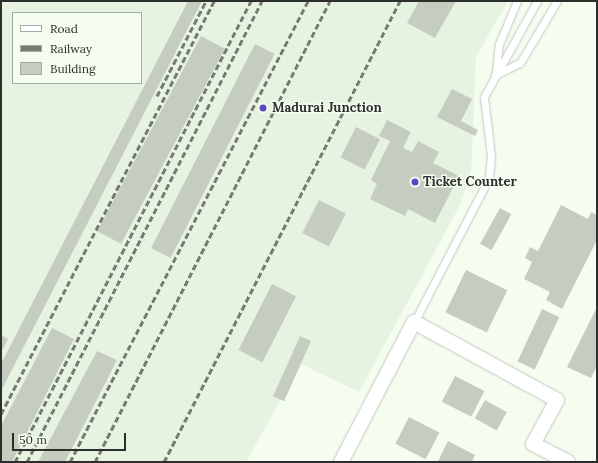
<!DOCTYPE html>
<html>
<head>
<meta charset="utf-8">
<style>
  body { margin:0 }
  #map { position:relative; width:598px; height:463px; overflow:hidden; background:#f5fdf1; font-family:Lora,serif }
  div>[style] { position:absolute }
  .built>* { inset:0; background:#e6f3e0 }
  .building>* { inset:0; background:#c5cdc1; transform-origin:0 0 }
  .roads { filter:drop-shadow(0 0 1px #c2cabe) drop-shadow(0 0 1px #c2cabe) }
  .service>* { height:7px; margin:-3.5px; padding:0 3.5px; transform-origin:3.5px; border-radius:3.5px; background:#fff }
  .minor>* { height:14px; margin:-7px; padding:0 7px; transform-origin:7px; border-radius:7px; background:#fff }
  .rail>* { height:3px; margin-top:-1.5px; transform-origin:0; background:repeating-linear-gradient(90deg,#767b74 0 6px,transparent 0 9px) }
  .dots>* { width:11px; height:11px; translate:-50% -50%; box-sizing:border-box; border:2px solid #f5fdf1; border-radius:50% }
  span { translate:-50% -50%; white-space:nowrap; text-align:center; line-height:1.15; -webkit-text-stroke:3px #f5fdf1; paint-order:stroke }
  .poi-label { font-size:13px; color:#2c2f2b; font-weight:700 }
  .left { translate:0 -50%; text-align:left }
  .frame { position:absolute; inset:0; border:2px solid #2c2f2b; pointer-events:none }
  .legend { position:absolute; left:12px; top:12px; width:130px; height:72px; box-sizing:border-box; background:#f5fdf1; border:1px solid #a5aba2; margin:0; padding:5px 7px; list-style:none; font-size:12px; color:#2c2f2b }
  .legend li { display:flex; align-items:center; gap:8px; height:20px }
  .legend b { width:20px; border:1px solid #a5aba2 }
  .scale { position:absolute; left:12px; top:433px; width:114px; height:18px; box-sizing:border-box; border:2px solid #2c2f2b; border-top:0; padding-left:5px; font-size:12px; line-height:14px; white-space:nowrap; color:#2c2f2b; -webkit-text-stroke:3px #f5fdf1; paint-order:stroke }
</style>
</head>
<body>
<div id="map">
  <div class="built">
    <div style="clip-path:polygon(evenodd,1px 1px,508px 1px,476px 57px,471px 173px,460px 205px,359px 392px,301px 364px,246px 462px,1px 462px,1px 1px,13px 13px,141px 13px,141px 83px,13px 83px,13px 13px)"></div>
  </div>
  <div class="building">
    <div style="clip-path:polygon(188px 1px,202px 1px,1px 391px,1px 359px,3px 360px)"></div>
    <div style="clip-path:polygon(419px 1px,456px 1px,435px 38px,407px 23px)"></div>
    <div style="left:201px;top:36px;width:27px;height:221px;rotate:28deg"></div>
    <div style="left:255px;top:44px;width:22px;height:229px;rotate:27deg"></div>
    <div style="clip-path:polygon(452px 89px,472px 99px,461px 121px,478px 130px,475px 136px,437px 117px)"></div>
    <div style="clip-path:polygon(387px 120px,411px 132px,403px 148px,412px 152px,418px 141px,439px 152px,433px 163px,459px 176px,435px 223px,408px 209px,405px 216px,370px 199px,377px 184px,371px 180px,390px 141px,379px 136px)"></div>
    <div style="left:356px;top:127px;width:27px;height:34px;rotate:27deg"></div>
    <div style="left:319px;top:200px;width:30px;height:37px;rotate:27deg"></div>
    <div style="clip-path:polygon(561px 205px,588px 219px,591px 212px,597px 215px,597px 240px,562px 309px,546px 300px,550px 292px,524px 279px,532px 262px,525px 258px,530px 247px,538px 251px)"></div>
    <div style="left:500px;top:208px;width:13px;height:41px;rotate:29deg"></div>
    <div style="left:466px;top:270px;width:46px;height:47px;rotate:26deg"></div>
    <div style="left:272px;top:284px;width:27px;height:74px;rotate:27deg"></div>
    <div style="clip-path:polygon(597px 307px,597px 366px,591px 378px,567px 367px)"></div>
    <div style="left:542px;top:309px;width:19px;height:58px;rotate:25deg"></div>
    <div style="clip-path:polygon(52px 328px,74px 339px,12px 462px,1px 462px,1px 426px)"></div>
    <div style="clip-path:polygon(1px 335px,8px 339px,1px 353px)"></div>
    <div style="left:300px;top:336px;width:12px;height:66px;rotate:24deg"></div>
    <div style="clip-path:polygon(97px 351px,117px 360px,65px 462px,38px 462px)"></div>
    <div style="left:455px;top:376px;width:33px;height:29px;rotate:27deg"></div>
    <div style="left:485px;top:400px;width:25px;height:21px;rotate:29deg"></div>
    <div style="left:409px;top:417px;width:34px;height:30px;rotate:27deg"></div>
    <div style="clip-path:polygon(448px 441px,475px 455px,472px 462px,438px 461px)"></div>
  </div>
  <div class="roads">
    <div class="service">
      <div style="left:496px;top:71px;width:27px;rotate:-84deg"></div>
      <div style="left:499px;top:44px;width:47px;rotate:-67.3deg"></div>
      <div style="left:495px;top:75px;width:28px;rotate:-26deg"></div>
      <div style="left:520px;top:63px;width:72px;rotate:-59.2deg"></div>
      <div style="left:414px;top:322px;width:162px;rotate:-62.5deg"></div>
      <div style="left:489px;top:178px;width:22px;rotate:-85deg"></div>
      <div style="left:491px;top:156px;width:59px;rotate:-96.8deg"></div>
      <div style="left:484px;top:97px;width:110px;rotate:-61.1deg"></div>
    </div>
    <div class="minor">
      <div style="left:341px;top:462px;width:158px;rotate:-62.5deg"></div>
      <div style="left:414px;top:322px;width:163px;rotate:28.6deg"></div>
      <div style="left:557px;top:400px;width:50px;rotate:118.6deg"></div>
      <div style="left:533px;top:444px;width:39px;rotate:27deg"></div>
    </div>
  </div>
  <div class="rail">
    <div style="left:157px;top:96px;width:107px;rotate:-62.7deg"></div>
    <div style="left:1px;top:414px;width:465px;rotate:-62.7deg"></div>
    <div style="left:15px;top:462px;width:518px;rotate:-62.89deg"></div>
    <div style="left:27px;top:462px;width:517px;rotate:-62.99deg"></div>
    <div style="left:70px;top:462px;width:519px;rotate:-62.69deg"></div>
    <div style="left:95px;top:462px;width:517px;rotate:-62.99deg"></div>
    <div style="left:164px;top:462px;width:518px;rotate:-62.89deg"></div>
  </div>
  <div class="dots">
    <div style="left:263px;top:108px;background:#5c48c1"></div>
    <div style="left:415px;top:182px;background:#5c48c1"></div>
  </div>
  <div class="poi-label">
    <span class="left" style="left:272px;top:108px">Madurai Junction</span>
    <span class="left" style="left:423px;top:182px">Ticket Counter</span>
  </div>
  <div class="frame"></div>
  <ul class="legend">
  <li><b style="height:5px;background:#fff"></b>Road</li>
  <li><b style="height:5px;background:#767b74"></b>Railway</li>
  <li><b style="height:11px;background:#c5cdc1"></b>Building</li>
  </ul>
  <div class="scale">50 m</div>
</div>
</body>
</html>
